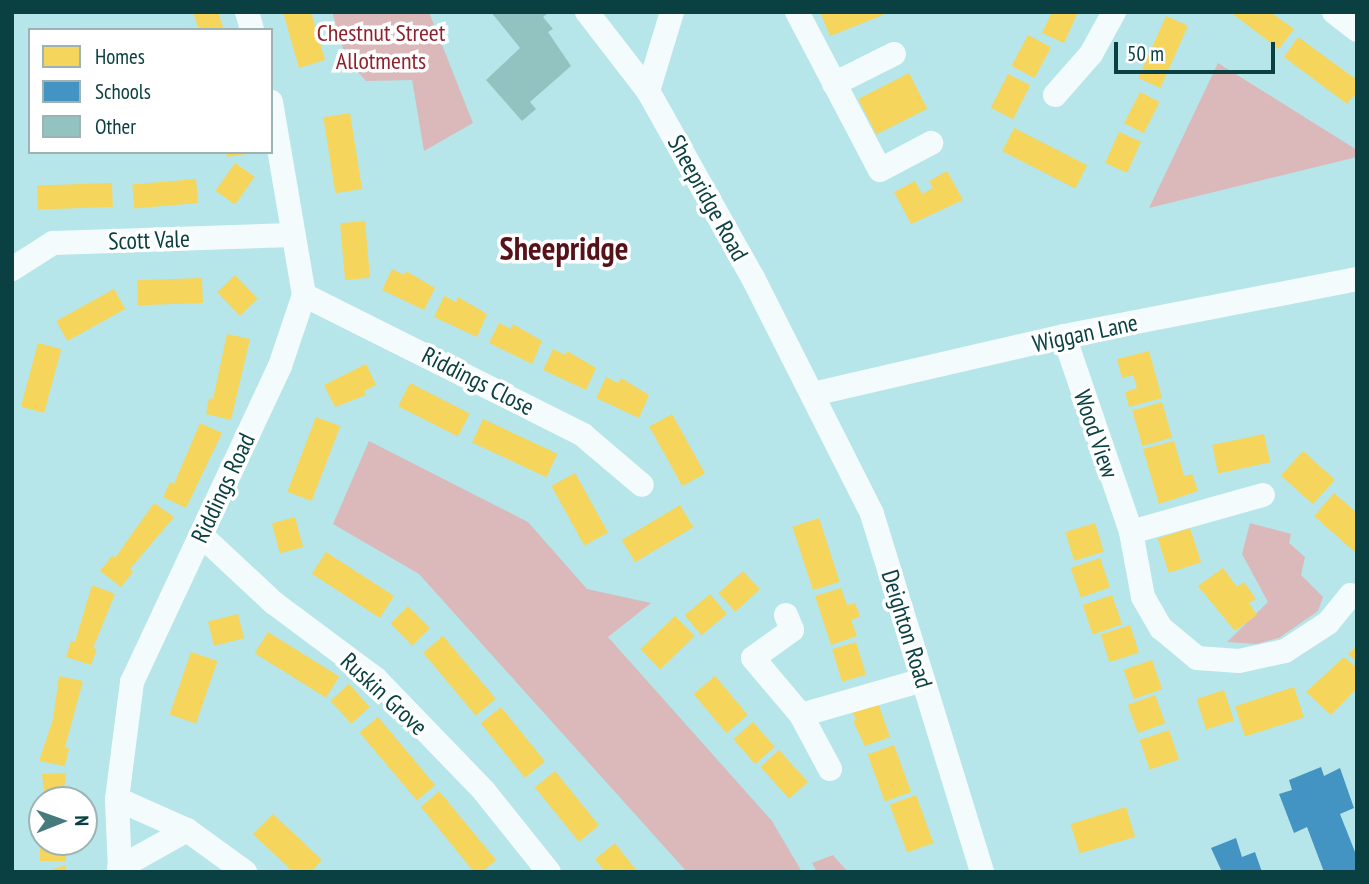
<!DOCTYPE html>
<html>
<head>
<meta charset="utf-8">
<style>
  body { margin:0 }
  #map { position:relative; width:1369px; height:884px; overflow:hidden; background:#b6e6e9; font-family:"PT Sans Narrow",sans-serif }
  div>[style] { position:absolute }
  .green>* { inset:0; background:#dbb9ba }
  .homes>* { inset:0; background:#f6d55c; transform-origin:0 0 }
  .schools>* { inset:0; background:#4393c3 }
  .building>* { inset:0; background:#93c3c0 }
  .minor>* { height:24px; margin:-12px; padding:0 12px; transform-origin:12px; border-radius:12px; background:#f4fbfc }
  span { translate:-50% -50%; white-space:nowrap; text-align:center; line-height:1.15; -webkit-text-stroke:7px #fff; paint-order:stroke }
  .park-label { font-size:24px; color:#90202c }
  .street-label { font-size:24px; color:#0a4042 }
  .district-label { font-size:32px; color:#571219; font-weight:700 }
  .frame { position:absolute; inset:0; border:14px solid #0a4042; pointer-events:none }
  .legend { position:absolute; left:28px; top:28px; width:245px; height:126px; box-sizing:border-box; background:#fff; border:2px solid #9db3b3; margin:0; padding:9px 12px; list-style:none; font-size:21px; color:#0a4042 }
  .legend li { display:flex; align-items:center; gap:14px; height:35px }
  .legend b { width:35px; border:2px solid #9db3b3 }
  .north { position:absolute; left:28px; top:786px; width:70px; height:70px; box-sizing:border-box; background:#fff; border:2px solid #9db3b3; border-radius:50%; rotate:89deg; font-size:19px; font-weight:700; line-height:28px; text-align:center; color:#0a4042 }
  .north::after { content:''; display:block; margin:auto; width:24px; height:32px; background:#467a7c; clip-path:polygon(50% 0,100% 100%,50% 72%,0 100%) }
  .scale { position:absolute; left:1114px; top:42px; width:161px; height:32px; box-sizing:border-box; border:4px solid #0a4042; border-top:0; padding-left:9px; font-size:21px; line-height:24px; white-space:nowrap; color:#0a4042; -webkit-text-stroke:5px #fff; paint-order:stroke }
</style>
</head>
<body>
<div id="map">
  <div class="green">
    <div style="clip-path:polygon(332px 12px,429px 12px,473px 123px,424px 151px,412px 80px,366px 81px,346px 58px)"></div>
    <div style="clip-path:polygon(1218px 63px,1357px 150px,1357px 157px,1149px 208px)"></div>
    <div style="clip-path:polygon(369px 441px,528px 522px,587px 589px,651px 603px,608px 637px,772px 821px,802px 872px,687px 872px,419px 574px,333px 524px)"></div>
    <div style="clip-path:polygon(1250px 523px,1291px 534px,1289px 543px,1305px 557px,1301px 575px,1323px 597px,1318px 611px,1279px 638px,1256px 644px,1227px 642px,1268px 602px,1242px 554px)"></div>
    <div style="clip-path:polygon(833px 855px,848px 872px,817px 872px,812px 863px)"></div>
  </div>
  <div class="homes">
    <div style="clip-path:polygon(193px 12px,218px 12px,224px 30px,199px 30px)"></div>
    <div style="clip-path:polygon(283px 12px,311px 12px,325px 60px,299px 68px)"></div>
    <div style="clip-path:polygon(820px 12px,882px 12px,883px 15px,830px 36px)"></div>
    <div style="clip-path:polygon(1052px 12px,1078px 12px,1064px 43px,1042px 33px)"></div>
    <div style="clip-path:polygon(1230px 12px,1270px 12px,1294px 29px,1279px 49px)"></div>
    <div style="left:1166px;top:16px;width:24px;height:68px;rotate:24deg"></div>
    <div style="left:1028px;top:35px;width:26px;height:35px;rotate:28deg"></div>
    <div style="clip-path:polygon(1298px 37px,1357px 80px,1357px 92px,1347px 104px,1284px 57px)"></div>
    <div style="left:909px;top:73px;width:40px;height:57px;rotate:63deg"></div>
    <div style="left:1008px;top:74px;width:25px;height:38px;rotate:27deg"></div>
    <div style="left:1140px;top:92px;width:22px;height:35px;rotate:27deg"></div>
    <div style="left:350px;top:113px;width:77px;height:27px;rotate:81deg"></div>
    <div style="left:1014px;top:128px;width:82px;height:26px;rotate:27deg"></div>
    <div style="left:1119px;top:132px;width:24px;height:34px;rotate:24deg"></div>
    <div style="clip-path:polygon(226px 152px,246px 152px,246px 154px,227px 157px)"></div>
    <div style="left:235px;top:163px;width:24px;height:34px;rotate:35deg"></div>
    <div style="clip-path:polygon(947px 171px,963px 200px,911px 224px,894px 192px,915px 181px,922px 194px,933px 188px,929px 181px)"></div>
    <div style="left:196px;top:179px;width:24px;height:64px;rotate:85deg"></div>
    <div style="left:112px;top:183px;width:24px;height:75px;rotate:88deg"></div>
    <div style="left:365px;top:221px;width:57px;height:25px;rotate:85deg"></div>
    <div style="clip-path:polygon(392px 269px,404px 275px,406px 271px,435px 288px,424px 310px,382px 290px)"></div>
    <div style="left:235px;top:275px;width:33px;height:25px;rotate:46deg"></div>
    <div style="left:202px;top:278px;width:25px;height:65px;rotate:88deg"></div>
    <div style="left:114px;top:289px;width:23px;height:66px;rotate:61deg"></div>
    <div style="clip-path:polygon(444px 296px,456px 302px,458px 297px,487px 314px,477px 337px,434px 317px)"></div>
    <div style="clip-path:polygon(499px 323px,511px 329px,513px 324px,542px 341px,532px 364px,489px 343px)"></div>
    <div style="clip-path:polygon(227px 334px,250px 339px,231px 420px,206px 414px,209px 398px,213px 399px)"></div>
    <div style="left:38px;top:343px;width:24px;height:66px;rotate:15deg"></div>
    <div style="clip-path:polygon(553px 349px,565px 355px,567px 351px,596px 368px,586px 390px,543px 370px)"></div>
    <div style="clip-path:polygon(1149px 351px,1162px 398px,1129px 407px,1125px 392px,1137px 388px,1133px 375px,1122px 378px,1117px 359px)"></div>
    <div style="clip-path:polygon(366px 364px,376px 385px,364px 391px,366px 395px,335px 407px,324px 385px)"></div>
    <div style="clip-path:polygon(606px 377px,618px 383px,621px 378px,649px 395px,639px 418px,596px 398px)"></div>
    <div style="left:410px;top:383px;width:67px;height:26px;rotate:27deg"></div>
    <div style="left:1162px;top:402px;width:37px;height:31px;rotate:74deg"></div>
    <div style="left:672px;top:414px;width:68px;height:26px;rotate:61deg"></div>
    <div style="left:316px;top:417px;width:26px;height:80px;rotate:21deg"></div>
    <div style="left:483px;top:419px;width:82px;height:26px;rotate:25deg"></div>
    <div style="clip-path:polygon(200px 423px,222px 433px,186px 508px,163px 497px,170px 482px,174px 484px)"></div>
    <div style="left:1264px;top:434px;width:29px;height:53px;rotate:78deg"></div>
    <div style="clip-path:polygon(1174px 441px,1184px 476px,1192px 474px,1198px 491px,1159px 504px,1143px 449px)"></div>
    <div style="left:1303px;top:451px;width:43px;height:33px;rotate:42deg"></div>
    <div style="left:575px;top:473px;width:68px;height:27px;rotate:61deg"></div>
    <div style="clip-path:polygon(1334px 493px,1357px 513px,1357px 554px,1314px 516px)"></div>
    <div style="clip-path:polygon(154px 503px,174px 517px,130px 569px,133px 572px,121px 587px,100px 571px,112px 556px,115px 558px)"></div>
    <div style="left:680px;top:505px;width:26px;height:68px;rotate:59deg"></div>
    <div style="left:295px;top:517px;width:31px;height:24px;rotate:75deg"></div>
    <div style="left:819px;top:518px;width:67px;height:28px;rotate:72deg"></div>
    <div style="left:1095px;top:523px;width:30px;height:31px;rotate:73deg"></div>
    <div style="left:1190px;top:528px;width:36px;height:34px;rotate:72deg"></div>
    <div style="left:326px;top:552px;width:81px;height:26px;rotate:33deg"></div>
    <div style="left:1100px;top:558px;width:31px;height:31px;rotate:71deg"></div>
    <div style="clip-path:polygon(1223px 568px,1237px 587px,1244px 582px,1256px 599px,1249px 603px,1257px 615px,1235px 631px,1198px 586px)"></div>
    <div style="left:743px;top:571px;width:25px;height:33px;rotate:48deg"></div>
    <div style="clip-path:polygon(92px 585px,115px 594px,93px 648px,97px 649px,91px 665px,66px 657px,71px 641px,75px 642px)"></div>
    <div style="clip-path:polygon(841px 588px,847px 605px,855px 603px,860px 617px,851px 620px,857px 636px,831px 645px,815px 596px)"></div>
    <div style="left:710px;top:594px;width:26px;height:33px;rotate:50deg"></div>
    <div style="left:1112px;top:595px;width:31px;height:31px;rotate:71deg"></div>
    <div style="left:408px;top:606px;width:31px;height:25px;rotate:45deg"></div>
    <div style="left:238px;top:614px;width:25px;height:31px;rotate:76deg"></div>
    <div style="left:675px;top:616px;width:28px;height:48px;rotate:46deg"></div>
    <div style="left:1130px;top:625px;width:29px;height:31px;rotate:72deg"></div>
    <div style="left:268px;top:632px;width:84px;height:25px;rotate:32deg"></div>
    <div style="left:443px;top:636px;width:82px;height:26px;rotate:50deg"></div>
    <div style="left:856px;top:642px;width:34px;height:25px;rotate:73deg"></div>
    <div style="clip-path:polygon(1357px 646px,1357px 662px,1348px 654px)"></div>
    <div style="left:191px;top:652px;width:28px;height:66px;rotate:19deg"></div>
    <div style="clip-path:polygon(1344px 657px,1357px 668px,1357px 688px,1331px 715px,1306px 692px)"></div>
    <div style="left:1152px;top:660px;width:31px;height:30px;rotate:71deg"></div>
    <div style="clip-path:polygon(59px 676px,83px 681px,65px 747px,69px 748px,65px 766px,39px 761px,53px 719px)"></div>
    <div style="left:715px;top:676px;width:51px;height:28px;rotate:50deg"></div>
    <div style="left:349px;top:684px;width:31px;height:25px;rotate:48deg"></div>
    <div style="left:1294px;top:687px;width:32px;height:62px;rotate:72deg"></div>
    <div style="left:1224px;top:690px;width:32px;height:29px;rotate:72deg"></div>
    <div style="left:1155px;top:695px;width:30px;height:29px;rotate:70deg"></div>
    <div style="clip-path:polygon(878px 703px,890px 737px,865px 746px,853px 721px,856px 720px,853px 712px)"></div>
    <div style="left:501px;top:707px;width:70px;height:26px;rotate:51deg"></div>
    <div style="left:378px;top:717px;width:89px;height:24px;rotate:50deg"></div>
    <div style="left:753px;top:722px;width:33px;height:26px;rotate:49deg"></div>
    <div style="left:1169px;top:730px;width:31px;height:31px;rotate:71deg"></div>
    <div style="left:894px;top:745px;width:50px;height:28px;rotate:70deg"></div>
    <div style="left:779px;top:750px;width:43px;height:25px;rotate:48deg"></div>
    <div style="left:555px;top:771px;width:70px;height:26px;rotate:51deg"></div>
    <div style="clip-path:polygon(66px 773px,63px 800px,45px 800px,42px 774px)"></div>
    <div style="clip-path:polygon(439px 791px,496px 860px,482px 872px,474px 872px,421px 807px)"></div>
    <div style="left:916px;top:795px;width:51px;height:28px;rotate:70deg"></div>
    <div style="left:1126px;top:807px;width:31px;height:58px;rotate:73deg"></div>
    <div style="clip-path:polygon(273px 814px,322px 860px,311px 872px,293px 872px,253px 834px)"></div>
    <div style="left:40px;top:842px;width:26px;height:19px"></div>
    <div style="clip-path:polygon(615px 843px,625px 856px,638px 872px,605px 872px,595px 859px)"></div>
    <div style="clip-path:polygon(65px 865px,67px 872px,48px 872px,48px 871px)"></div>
  </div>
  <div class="schools">
    <div style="clip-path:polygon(1321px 767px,1324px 776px,1340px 768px,1354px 808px,1340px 814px,1357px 857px,1357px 872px,1324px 872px,1307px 827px,1294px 833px,1279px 794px,1292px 790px,1289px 780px)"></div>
    <div style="clip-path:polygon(1236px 838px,1242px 857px,1255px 852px,1262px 872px,1222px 872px,1211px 848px)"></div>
  </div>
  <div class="building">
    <div style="clip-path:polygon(491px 12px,549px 12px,543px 17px,553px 29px,548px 32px,571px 66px,530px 102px,536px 109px,522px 121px,486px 80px,520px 48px)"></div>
  </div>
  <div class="minor">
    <div style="left:247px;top:12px;width:19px;rotate:74deg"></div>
    <div style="left:587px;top:12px;width:100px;rotate:52.3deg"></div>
    <div style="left:648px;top:91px;width:214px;rotate:60.7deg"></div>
    <div style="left:753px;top:278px;width:264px;rotate:63.2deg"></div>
    <div style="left:872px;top:514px;width:375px;rotate:72.9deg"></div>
    <div style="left:797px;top:12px;width:178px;rotate:62.3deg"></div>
    <div style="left:880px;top:170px;width:58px;rotate:-27.9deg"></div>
    <div style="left:1334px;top:12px;width:29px;rotate:38deg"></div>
    <div style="left:834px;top:84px;width:67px;rotate:-26.6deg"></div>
    <div style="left:648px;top:91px;width:83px;rotate:-73.1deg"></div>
    <div style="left:1055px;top:95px;width:55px;rotate:-48.7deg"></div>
    <div style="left:1091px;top:54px;width:48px;rotate:-61.3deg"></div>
    <div style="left:12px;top:269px;width:49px;rotate:-32.4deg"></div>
    <div style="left:53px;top:243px;width:240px;rotate:-1.9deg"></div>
    <div style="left:304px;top:295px;width:312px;rotate:26.6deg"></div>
    <div style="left:583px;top:435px;width:77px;rotate:40.3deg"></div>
    <div style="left:1064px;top:336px;width:207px;rotate:71.1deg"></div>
    <div style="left:1131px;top:532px;width:66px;rotate:79.5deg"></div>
    <div style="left:1143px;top:597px;width:36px;rotate:60deg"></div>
    <div style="left:1161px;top:628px;width:47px;rotate:39.8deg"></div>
    <div style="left:1197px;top:658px;width:42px;rotate:4.1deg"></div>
    <div style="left:1239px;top:661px;width:47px;rotate:-12.3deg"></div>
    <div style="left:1285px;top:651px;width:51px;rotate:-33.1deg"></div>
    <div style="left:1328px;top:623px;width:36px;rotate:-51deg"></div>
    <div style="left:813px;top:394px;width:258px;rotate:-13deg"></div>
    <div style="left:1064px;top:336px;width:298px;rotate:-11deg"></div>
    <div style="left:1131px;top:532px;width:137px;rotate:-15.7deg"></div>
    <div style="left:201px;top:535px;width:100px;rotate:43deg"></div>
    <div style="left:274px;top:603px;width:127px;rotate:36.7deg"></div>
    <div style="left:376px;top:679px;width:156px;rotate:46deg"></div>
    <div style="left:484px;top:791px;width:104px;rotate:51.3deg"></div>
    <div style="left:786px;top:615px;width:16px;rotate:68deg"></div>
    <div style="left:792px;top:630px;width:48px;rotate:144.3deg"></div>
    <div style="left:753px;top:658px;width:75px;rotate:49.9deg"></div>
    <div style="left:830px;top:769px;width:61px;rotate:-118.2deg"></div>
    <div style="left:801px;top:715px;width:127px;rotate:-16deg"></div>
    <div style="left:117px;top:799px;width:77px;rotate:23.9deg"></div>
    <div style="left:187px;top:830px;width:72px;rotate:35.9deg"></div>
    <div style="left:119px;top:868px;width:78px;rotate:-29.2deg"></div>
    <div style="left:120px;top:872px;width:73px;rotate:-92.4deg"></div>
    <div style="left:117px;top:799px;width:118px;rotate:-82.7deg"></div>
    <div style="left:132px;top:682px;width:349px;rotate:-64.9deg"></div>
    <div style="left:280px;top:366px;width:75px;rotate:-71.3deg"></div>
    <div style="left:304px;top:295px;width:196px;rotate:-99.7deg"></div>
  </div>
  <div class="park-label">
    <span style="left:381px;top:47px">Chestnut Street<br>Allotments</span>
  </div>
  <div class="street-label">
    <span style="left:708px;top:198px;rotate:61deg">Sheepridge Road</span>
    <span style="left:149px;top:240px;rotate:-2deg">Scott Vale</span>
    <span style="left:1085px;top:333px;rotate:-12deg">Wiggan Lane</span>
    <span style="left:478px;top:381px;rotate:27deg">Riddings Close</span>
    <span style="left:1096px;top:434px;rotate:71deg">Wood View</span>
    <span style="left:223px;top:488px;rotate:-65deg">Riddings Road</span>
    <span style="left:907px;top:629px;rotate:73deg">Deighton Road</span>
    <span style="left:384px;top:694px;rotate:43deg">Ruskin Grove</span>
  </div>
  <div class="district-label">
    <span style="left:564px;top:248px">Sheepridge</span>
  </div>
  <div class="frame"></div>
  <ul class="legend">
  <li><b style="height:19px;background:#f6d55c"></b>Homes</li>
  <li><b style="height:19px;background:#4393c3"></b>Schools</li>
  <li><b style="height:19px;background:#93c3c0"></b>Other</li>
  </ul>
  <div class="north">N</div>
  <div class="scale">50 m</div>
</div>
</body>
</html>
